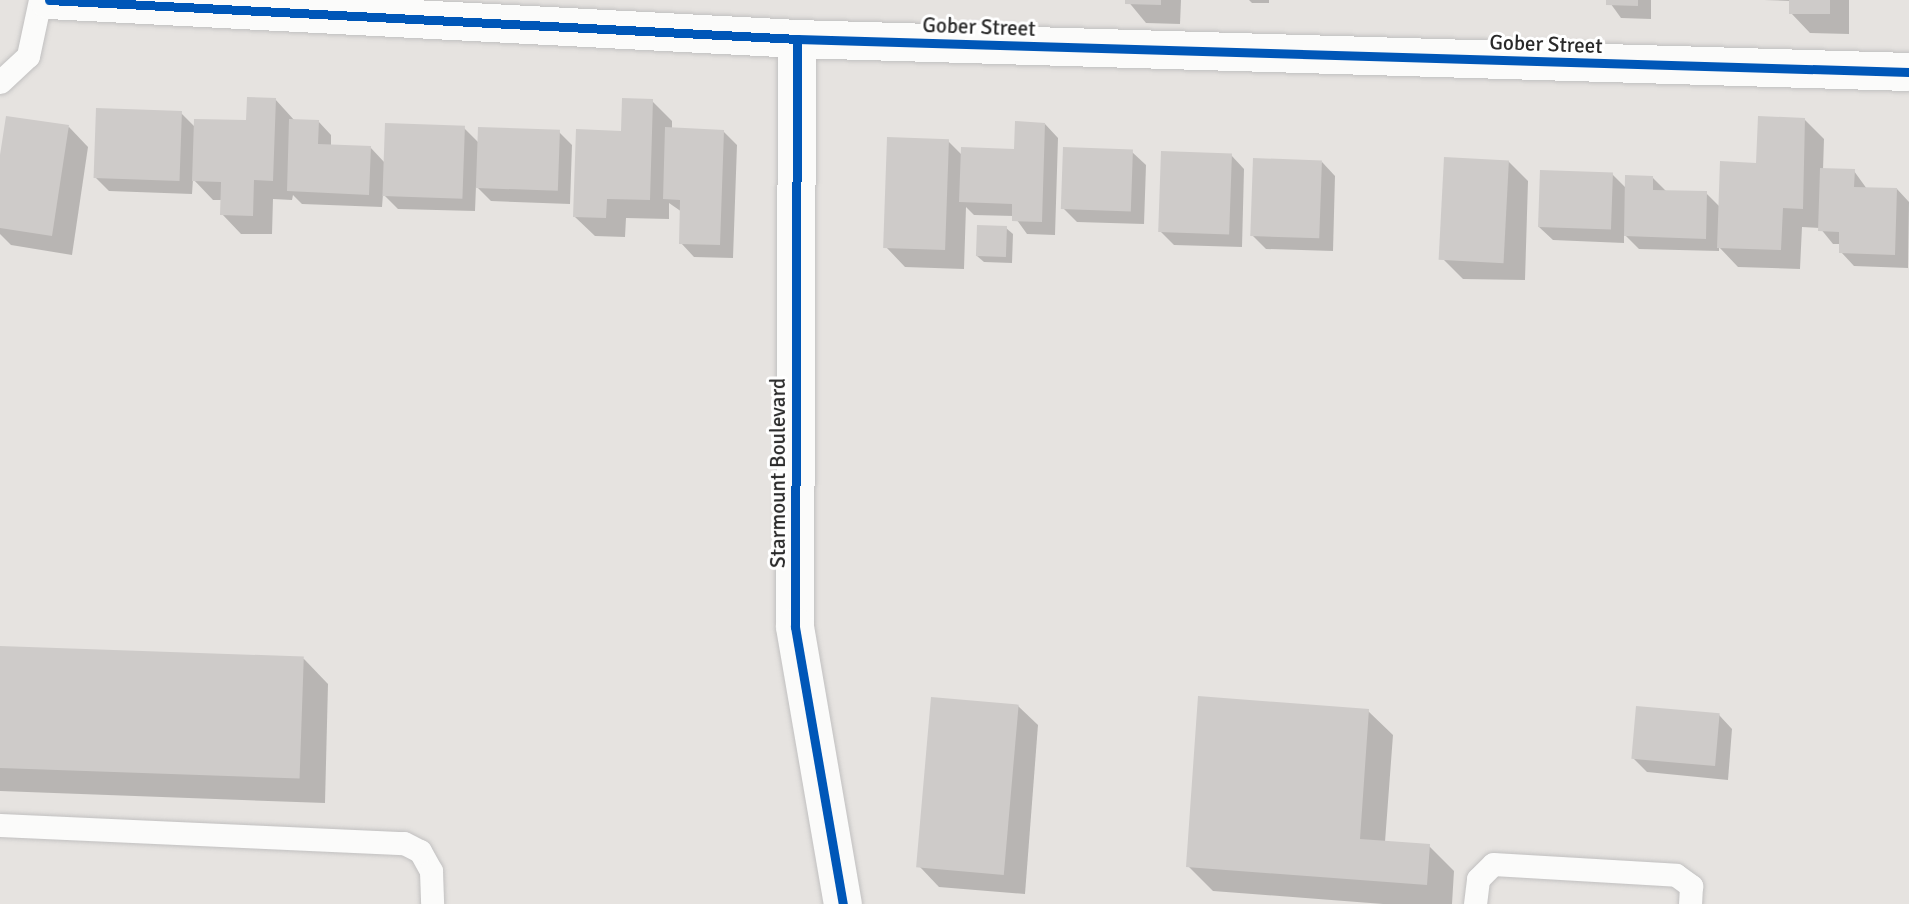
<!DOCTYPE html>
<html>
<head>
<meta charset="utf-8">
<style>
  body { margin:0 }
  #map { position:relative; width:1909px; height:904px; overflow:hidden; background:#e6e3e0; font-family:Signika,sans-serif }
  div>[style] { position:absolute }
  .shadow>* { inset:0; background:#0003 }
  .building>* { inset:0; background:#cecbc9; transform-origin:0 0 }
  .roads { filter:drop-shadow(0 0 2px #c1c0c0) drop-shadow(0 0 2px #c1c0c0) }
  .service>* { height:23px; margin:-11.5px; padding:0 11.5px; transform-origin:11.5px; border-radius:11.5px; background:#fbfbfa }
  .minor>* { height:38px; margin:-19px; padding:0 19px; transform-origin:19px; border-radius:19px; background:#fbfbfa }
  .cycleway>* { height:9px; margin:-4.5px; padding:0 4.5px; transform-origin:4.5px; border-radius:4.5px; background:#0057b8 }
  span { translate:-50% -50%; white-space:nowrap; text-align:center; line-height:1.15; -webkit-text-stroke:6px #fff; paint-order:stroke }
  .street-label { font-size:21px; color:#292929 }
</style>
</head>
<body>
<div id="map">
  <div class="shadow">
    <div style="clip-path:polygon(1127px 0,1181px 0,1180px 24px,1146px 23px)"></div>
    <div style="clip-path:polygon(1249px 0,1269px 0,1269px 3px,1252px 3px)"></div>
    <div style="clip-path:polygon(1608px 0,1651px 0,1651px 19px,1621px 18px)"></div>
    <div style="clip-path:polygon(1849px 0,1849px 34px,1810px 33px,1791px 13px,1791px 1px,1764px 0)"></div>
    <div style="clip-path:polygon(275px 99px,295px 121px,318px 121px,331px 135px,331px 146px,370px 147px,385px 163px,464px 128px,479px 143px,559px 132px,572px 145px,570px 204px,491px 201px,476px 186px,475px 211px,398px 209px,383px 194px,382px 207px,302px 204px,293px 195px,292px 200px,273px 199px,272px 234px,241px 234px,222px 214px,222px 200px,213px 200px,193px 179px,192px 194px,109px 191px,96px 178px,181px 113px,196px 128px,248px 122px)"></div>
    <div style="clip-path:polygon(652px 101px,672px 121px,672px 129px,723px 131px,737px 145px,733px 258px,694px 257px,681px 243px,682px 212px,669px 203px,669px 219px,626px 218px,625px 237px,595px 236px,575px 217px,623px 132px)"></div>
    <div style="clip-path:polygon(1804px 119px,1824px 139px,1823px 170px,1854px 171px,1867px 189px,1897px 189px,1909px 202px,1908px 268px,1854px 266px,1841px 252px,1841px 244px,1833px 244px,1820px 228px,1802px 227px,1800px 269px,1738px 267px,1719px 247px,1719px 251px,1639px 249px,1624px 234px,1624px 243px,1553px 240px,1539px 227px,1612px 174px,1627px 189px,1653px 178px,1667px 192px,1706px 193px,1720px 207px)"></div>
    <div style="clip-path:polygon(1045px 124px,1058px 138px,1055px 235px,1027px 234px,1014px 216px,974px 215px,966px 207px,964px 269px,905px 267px,886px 247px,948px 141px,962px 155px,1016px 151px)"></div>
    <div style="clip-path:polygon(69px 127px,88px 147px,72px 255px,11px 245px,0 234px,0 167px)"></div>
    <div style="clip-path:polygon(1132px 152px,1146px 165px,1144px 224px,1077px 222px,1063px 208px)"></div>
    <div style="clip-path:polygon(1231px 155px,1244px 169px,1242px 247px,1174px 245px,1160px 231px)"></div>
    <div style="clip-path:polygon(1508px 161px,1528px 181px,1525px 280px,1463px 279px,1443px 259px)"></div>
    <div style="clip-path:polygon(1322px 162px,1335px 176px,1333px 251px,1266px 249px,1252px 235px)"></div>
    <div style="clip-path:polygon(1006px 228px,1013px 234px,1012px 263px,984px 262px,977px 256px)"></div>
    <div style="clip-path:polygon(0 648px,304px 659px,328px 684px,325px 803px,0 791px)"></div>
    <div style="clip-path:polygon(1018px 706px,1038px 725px,1025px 894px,939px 887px,920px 867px)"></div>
    <div style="clip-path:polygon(1368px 711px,1393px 735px,1385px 842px,1429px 846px,1454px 871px,1452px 904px,1383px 904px,1213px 891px,1188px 866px)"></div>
    <div style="clip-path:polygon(1719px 715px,1732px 729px,1728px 780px,1647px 772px,1633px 758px)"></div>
  </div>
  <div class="building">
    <div style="clip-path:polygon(1125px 0,1161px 0,1161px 5px,1125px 4px)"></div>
    <div style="clip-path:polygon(1606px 0,1638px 0,1638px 6px,1606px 5px)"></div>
    <div style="left:1789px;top:0;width:41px;height:14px"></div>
    <div style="clip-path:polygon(247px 97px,276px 98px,273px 181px,254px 180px,253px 216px,220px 215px,221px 182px,192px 181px,194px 119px,246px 120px)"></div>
    <div style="clip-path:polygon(622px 98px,653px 99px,650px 200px,607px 199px,606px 218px,573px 217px,576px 129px,621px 131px)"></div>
    <div style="left:96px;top:108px;width:86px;height:70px;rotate:2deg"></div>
    <div style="clip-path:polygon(6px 116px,69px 125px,52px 236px,0 228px,0 155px)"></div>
    <div style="clip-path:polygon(1758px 116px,1805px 118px,1803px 209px,1783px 208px,1781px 250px,1717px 248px,1720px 161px,1756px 163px)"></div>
    <div style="clip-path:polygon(289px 119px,319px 120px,318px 144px,371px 146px,369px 195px,287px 191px)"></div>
    <div style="clip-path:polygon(1015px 121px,1045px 123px,1042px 222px,1012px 221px,1012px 204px,959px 202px,961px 147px,1014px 149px)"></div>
    <div style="left:385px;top:123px;width:80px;height:73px;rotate:2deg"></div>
    <div style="left:478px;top:127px;width:82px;height:61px;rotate:2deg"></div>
    <div style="clip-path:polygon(665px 127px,724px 130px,720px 245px,679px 244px,680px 200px,663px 199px)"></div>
    <div style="left:887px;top:137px;width:62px;height:111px;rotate:2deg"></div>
    <div style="left:1063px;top:147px;width:70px;height:62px;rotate:2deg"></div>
    <div style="left:1161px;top:151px;width:71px;height:81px;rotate:2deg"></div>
    <div style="left:1444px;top:157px;width:65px;height:103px;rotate:3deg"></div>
    <div style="left:1253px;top:158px;width:69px;height:78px;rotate:2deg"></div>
    <div style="clip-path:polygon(1820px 168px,1855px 169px,1854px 187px,1897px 188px,1895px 255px,1839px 253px,1839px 232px,1818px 231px)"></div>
    <div style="left:1540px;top:170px;width:73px;height:57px;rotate:2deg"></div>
    <div style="clip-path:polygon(1625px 175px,1653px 176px,1653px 190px,1707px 191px,1706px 239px,1624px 236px)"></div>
    <div style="left:977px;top:225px;width:30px;height:31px;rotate:2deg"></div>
    <div style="left:0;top:646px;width:304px;height:122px;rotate:2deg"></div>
    <div style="clip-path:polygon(1198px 696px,1369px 709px,1360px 839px,1430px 844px,1427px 885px,1186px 867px)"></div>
    <div style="left:931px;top:697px;width:88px;height:171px;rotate:5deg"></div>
    <div style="left:1636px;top:706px;width:84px;height:53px;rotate:5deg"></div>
  </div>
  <div class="roads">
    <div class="service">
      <div style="left:0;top:82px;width:38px;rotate:-43deg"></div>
      <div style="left:28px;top:56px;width:57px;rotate:-77.9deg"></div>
      <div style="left:0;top:825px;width:404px;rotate:2.6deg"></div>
      <div style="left:404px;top:843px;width:18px;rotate:27deg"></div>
      <div style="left:420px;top:851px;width:23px;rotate:61deg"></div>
      <div style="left:431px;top:871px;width:33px;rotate:88deg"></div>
      <div style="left:1475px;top:904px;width:25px;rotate:-83deg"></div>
      <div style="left:1478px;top:879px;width:21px;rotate:-45deg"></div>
      <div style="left:1493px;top:864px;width:183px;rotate:3.4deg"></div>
      <div style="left:1676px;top:875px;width:19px;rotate:36deg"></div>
      <div style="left:1691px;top:886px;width:18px;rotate:93deg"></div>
    </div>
    <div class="minor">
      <div style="left:49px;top:0;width:749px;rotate:2.98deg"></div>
      <div style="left:797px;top:39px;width:1112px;rotate:1.7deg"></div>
      <div style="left:797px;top:39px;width:588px;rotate:90.19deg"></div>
      <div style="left:795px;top:627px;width:281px;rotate:80.2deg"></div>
    </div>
  </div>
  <div class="cycleway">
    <div style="left:49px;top:0;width:749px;rotate:2.98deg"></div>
    <div style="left:797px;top:39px;width:1112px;rotate:1.7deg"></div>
    <div style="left:797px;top:39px;width:588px;rotate:90.19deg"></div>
    <div style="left:795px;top:627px;width:281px;rotate:80.2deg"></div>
  </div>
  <div class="street-label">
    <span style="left:979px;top:27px;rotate:2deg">Gober Street</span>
    <span style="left:1546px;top:44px;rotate:2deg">Gober Street</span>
    <span style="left:778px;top:473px;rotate:-90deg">Starmount Boulevard</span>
  </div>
</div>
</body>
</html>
